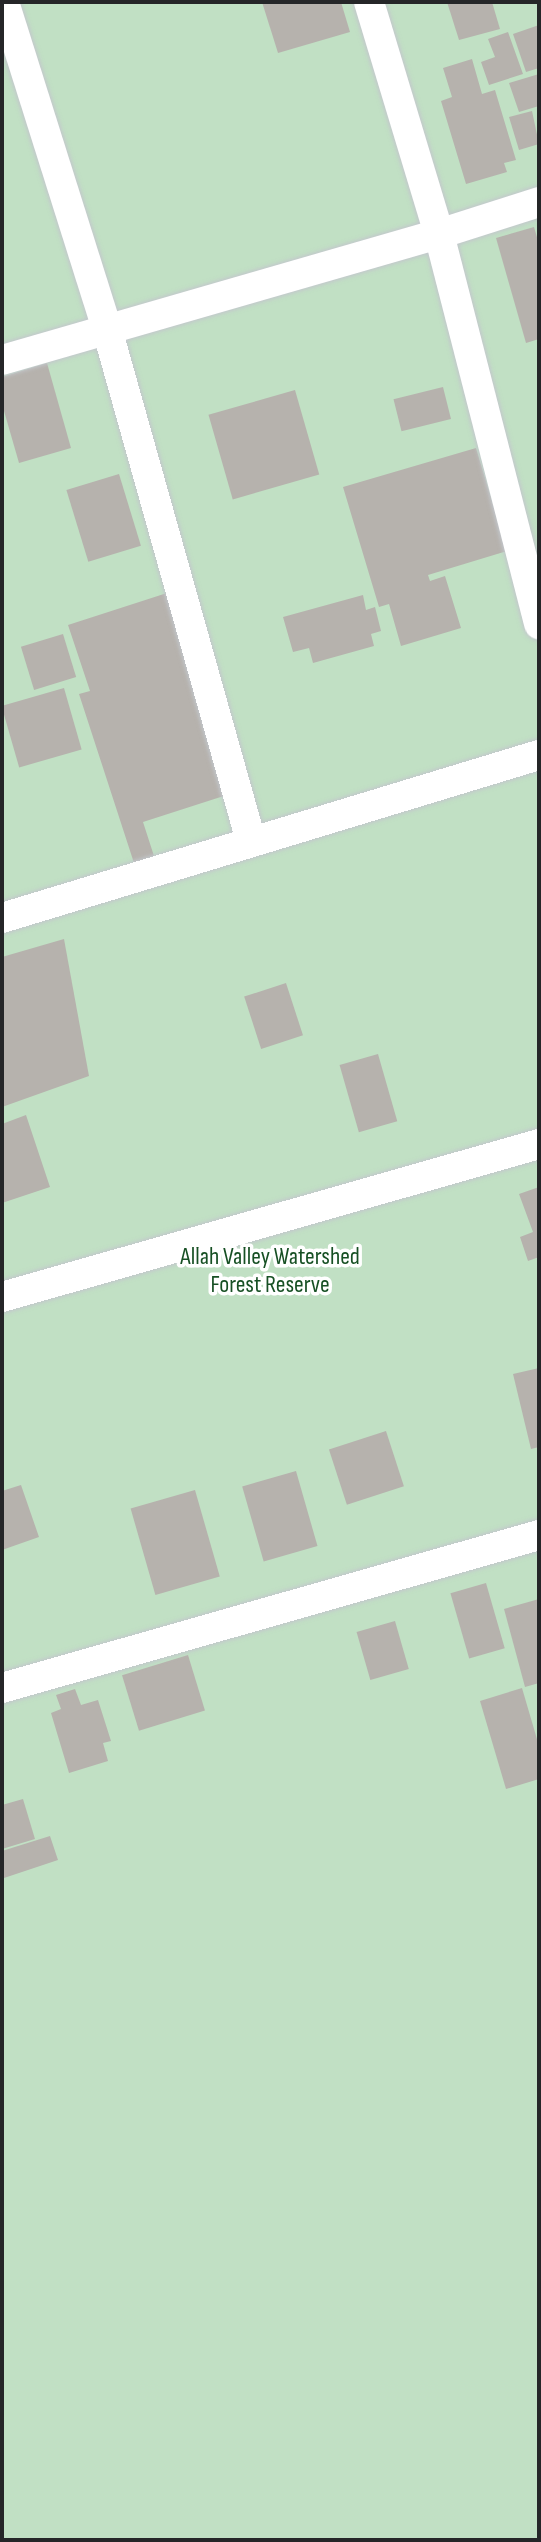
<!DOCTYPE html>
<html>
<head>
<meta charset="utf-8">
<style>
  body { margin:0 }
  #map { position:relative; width:541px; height:2542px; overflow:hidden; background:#eff3f8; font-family:"Sofia Sans Condensed",sans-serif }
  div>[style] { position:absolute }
  .green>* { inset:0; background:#c1e0c4; transform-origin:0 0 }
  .building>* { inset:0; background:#b6b2ad; transform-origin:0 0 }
  .roads { filter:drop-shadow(0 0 2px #c3c7cc) drop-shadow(0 0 2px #c3c7cc) }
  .street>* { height:30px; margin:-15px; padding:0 15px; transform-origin:15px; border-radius:15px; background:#fff }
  span { translate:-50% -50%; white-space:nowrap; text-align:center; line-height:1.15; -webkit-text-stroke:7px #fff; paint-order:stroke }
  .park-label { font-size:24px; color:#175024 }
  .frame { position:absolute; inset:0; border:4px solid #252628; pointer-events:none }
</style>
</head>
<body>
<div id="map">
  <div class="green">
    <div style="left:2px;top:2px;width:537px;height:2538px"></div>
  </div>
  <div class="building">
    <div style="clip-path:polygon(262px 2px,341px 2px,350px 32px,278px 53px)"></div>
    <div style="clip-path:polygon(447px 2px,492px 2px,500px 29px,459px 40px)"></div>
    <div style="clip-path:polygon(539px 25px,539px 68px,526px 72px,513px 34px)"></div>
    <div style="clip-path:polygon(508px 32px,523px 74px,489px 85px,481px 62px,495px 57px,488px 39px)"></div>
    <div style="clip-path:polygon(472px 59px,482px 94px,495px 90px,516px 160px,504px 163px,507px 172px,466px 184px,441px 101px,452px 97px,443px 68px)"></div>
    <div style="clip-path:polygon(539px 74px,539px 106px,519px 112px,509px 83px)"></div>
    <div style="clip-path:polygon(532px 111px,539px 144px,519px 150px,509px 117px)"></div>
    <div style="clip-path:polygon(534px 227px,539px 244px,539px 339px,526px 343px,496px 238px)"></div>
    <div style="clip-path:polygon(47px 363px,71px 448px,19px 463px,2px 404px,2px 377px)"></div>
    <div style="left:443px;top:387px;width:33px;height:51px;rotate:76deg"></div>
    <div style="left:295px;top:390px;width:88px;height:90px;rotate:74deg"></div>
    <div style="clip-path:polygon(476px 448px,507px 551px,428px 575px,430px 581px,445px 576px,461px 628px,401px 646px,389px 604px,379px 607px,343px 487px)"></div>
    <div style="left:119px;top:474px;width:75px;height:55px;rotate:73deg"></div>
    <div style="clip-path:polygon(167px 593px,233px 793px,143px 822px,154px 856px,134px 863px,79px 694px,90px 691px,68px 625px)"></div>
    <div style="clip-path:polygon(363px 595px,366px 610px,375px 607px,381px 631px,371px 634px,374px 646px,313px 663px,309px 648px,293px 652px,283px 617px)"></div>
    <div style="left:63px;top:634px;width:45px;height:44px;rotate:73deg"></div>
    <div style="left:64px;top:688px;width:64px;height:65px;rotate:74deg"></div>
    <div style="clip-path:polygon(64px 939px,89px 1076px,2px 1107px,2px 957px)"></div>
    <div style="left:286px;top:983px;width:55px;height:44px;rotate:72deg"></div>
    <div style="left:378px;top:1054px;width:70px;height:40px;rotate:74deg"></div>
    <div style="clip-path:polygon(26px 1115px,50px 1187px,2px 1203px,2px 1124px)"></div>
    <div style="clip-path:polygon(539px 1187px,539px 1257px,528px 1261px,520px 1237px,533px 1232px,519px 1194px)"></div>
    <div style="clip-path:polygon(539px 1368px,539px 1447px,531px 1449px,513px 1374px)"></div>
    <div style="left:386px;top:1431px;width:58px;height:60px;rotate:72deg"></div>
    <div style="left:296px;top:1471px;width:78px;height:56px;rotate:74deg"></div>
    <div style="clip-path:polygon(21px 1485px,39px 1537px,2px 1550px,2px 1491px)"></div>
    <div style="left:195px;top:1490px;width:90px;height:67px;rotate:74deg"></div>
    <div style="left:486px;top:1583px;width:68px;height:37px;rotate:74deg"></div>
    <div style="clip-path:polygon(539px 1599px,539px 1683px,525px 1687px,504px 1609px)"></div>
    <div style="left:395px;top:1621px;width:50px;height:40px;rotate:74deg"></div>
    <div style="left:188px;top:1655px;width:58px;height:69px;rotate:73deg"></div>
    <div style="clip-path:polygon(522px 1688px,539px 1746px,539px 1779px,506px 1789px,480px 1701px)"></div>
    <div style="clip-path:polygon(75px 1689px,81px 1705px,98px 1700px,111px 1741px,103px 1743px,108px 1761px,69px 1773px,51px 1713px,61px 1709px,56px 1695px)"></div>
    <div style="clip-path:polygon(23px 1799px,35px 1839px,2px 1849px,2px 1805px)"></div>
    <div style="clip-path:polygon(50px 1836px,58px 1860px,4px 1878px,2px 1851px)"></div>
  </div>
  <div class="roads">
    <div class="street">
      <div style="left:4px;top:2px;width:343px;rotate:72.5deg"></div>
      <div style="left:107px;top:329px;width:532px;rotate:74.29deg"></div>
      <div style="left:369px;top:2px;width:242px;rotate:73.2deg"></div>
      <div style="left:439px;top:234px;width:403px;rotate:75.6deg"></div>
      <div style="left:2px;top:360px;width:455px;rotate:-16.1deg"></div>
      <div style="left:439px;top:234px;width:105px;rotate:-17.7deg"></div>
      <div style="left:2px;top:918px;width:561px;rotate:-16.89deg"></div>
      <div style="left:2px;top:1297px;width:558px;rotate:-15.9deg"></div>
      <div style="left:2px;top:1688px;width:558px;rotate:-15.9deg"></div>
    </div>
  </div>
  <div class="park-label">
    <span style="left:270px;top:1271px">Allah Valley Watershed<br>Forest Reserve</span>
  </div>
  <div class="frame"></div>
</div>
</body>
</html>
